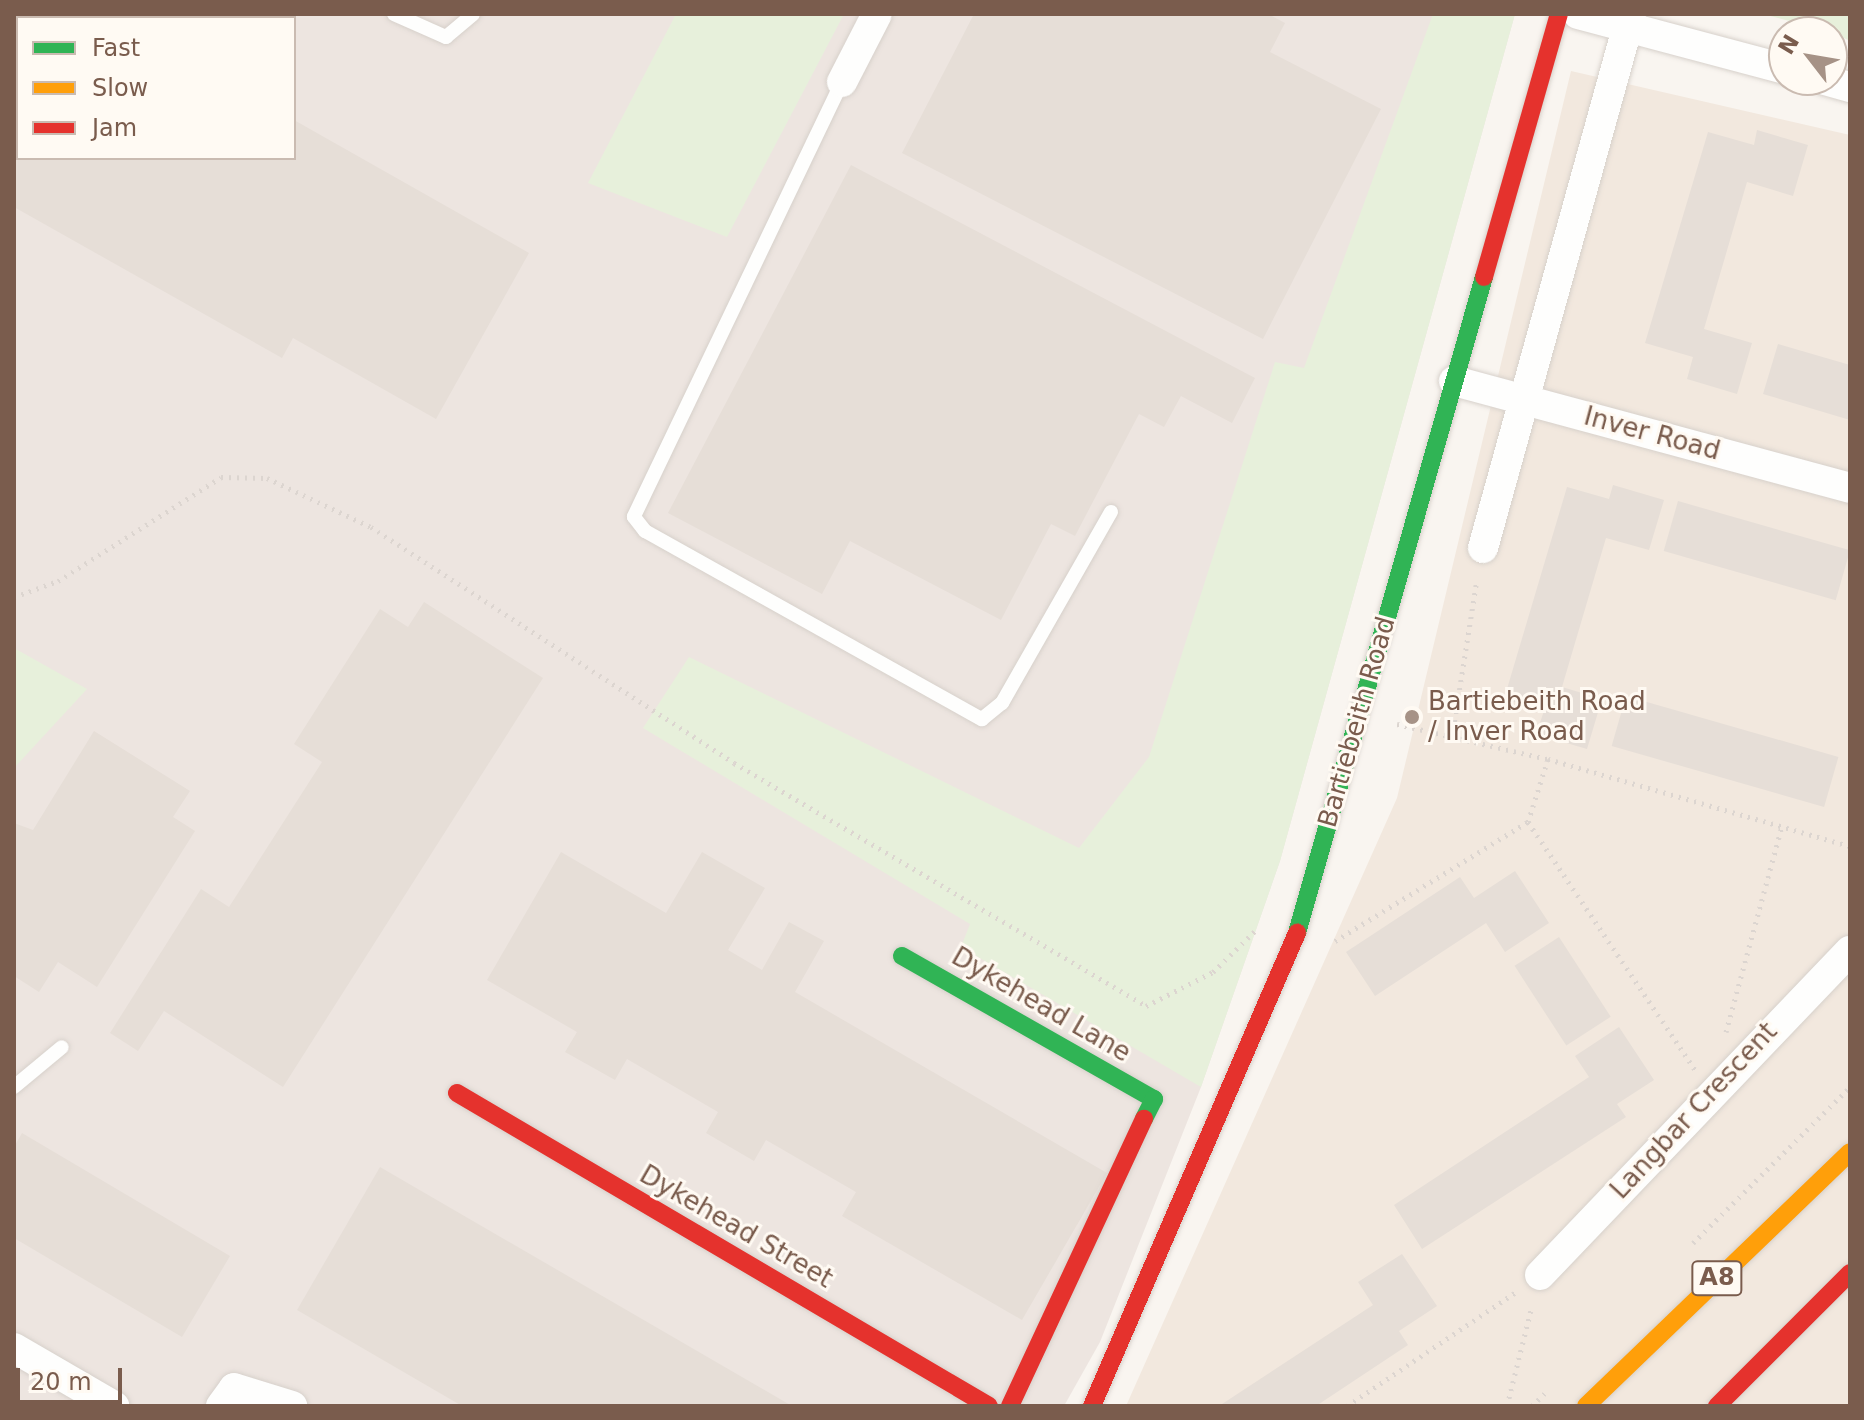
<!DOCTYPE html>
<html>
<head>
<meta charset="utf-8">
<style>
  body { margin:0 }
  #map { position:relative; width:1864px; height:1420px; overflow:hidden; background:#f9f5f0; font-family:"DejaVu Sans",sans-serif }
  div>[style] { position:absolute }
  .residential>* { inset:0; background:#f2e8de }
  .industrial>* { inset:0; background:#ede5e0 }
  .green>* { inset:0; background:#e7f0db }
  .building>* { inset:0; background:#e6ded7; transform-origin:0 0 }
  .path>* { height:5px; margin-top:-2.5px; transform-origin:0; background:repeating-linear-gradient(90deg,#dcd5d0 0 2px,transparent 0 8px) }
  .roads { filter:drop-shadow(0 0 2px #d7d1cb) drop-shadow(0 0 2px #d7d1cb) }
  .lane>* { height:14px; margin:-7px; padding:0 7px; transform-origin:7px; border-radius:7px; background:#fefefd }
  .street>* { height:30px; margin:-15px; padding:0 15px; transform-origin:15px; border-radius:15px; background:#fefefd }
  .fast>* { height:18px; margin:-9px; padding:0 9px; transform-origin:9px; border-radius:9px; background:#30b455 }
  .slow>* { height:18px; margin:-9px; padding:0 9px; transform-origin:9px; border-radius:9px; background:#ff9f0a }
  .jam>* { height:18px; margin:-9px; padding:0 9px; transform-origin:9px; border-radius:9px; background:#e5322d }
  .dots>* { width:22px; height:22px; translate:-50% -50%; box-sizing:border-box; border:4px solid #fffaf3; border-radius:50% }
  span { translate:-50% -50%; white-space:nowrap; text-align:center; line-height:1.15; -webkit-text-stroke:6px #fffaf3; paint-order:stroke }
  .shield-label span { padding:2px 6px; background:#fffaf3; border:2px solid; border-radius:6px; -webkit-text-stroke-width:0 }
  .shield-label { font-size:24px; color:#7a5c4d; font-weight:700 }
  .street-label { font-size:26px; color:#7a5c4d }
  .poi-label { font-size:26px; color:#7a5c4d }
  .left { translate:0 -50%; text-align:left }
  .frame { position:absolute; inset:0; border:16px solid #7a5c4d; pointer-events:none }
  .legend { position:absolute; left:16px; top:16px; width:280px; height:144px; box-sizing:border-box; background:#fffaf3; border:2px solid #cabbb1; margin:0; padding:10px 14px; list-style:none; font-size:24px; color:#7a5c4d }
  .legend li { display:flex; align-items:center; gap:16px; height:40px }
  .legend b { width:40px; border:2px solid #cabbb1 }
  .north { position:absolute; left:1768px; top:16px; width:80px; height:80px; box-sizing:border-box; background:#fffaf3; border:2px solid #cabbb1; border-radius:50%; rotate:301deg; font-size:22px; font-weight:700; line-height:32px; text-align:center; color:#7a5c4d }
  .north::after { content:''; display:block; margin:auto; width:28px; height:36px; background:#a69286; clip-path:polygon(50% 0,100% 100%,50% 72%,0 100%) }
  .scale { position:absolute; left:16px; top:1368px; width:106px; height:36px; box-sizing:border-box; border:4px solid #7a5c4d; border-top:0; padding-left:10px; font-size:24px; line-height:28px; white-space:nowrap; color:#7a5c4d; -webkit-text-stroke:6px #fffaf3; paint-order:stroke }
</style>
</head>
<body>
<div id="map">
  <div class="residential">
    <div style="clip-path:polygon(1571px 71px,1850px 135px,1850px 1406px,1126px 1406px,1397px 798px)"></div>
  </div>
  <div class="industrial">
    <div style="clip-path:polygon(evenodd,14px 14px,1515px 14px,1280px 861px,1201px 1087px,1100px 1342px,1064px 1406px,14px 1406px,14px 14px,18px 18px,294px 18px,294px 158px,18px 158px,18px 18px)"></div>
  </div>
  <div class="green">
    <div style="clip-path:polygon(676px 14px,844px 14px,727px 237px,588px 183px)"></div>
    <div style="clip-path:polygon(1433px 14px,1515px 14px,1280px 861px,1201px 1087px,961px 947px,970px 924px,643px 728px,689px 657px,1079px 848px,1149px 757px,1275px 362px,1304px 368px)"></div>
    <div style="clip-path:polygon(1763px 14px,1850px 14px,1850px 41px,1832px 32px)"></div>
    <div style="clip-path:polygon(14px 648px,87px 689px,14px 768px)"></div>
  </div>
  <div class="building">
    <div style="clip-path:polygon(14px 14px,113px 18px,18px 18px,18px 158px,294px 158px,294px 120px,529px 253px,436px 419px,293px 338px,282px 358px,14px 207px)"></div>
    <div style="clip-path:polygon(974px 14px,1268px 14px,1285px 23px,1270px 52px,1381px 109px,1263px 339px,902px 153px)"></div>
    <div style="clip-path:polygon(1757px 130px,1808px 145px,1793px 196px,1747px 182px,1704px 329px,1752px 343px,1737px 394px,1687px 379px,1693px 357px,1645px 343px,1708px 132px,1754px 145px)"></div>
    <div style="clip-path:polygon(851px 165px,1255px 378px,1232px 423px,1181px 396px,1164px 427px,1139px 414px,1075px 536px,1051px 524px,1001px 620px,850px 541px,822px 594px,668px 513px)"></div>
    <div style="clip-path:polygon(1778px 344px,1850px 365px,1850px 420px,1763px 394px)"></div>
    <div style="clip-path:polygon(1613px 485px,1664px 500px,1649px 550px,1606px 538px,1562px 687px,1602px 699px,1587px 749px,1536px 734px,1544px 711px,1504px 699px,1567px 487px,1609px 499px)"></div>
    <div style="left:1678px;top:501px;width:179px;height:52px;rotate:16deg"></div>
    <div style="clip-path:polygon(424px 602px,543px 678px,283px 1087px,164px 1011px,138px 1051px,110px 1033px,201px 889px,229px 907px,322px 762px,294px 744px,380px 609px,408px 627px)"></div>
    <div style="left:1626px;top:696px;width:221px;height:52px;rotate:16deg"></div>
    <div style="clip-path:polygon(94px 731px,190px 791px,173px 817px,195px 831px,97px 987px,58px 962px,39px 992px,14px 976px,14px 823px,33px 830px)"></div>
    <div style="clip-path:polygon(561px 852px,666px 913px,702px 852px,765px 888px,728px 950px,762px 970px,789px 922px,824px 941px,795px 992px,1107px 1173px,1022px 1320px,842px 1216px,856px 1192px,766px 1140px,754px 1161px,706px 1133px,718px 1112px,627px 1059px,615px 1080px,565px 1052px,577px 1032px,487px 980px)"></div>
    <div style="clip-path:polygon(1515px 871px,1549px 923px,1505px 952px,1486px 923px,1375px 996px,1346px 952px,1460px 877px,1474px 898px)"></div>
    <div style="left:1559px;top:937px;width:95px;height:53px;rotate:57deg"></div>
    <div style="clip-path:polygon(1619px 1027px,1654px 1080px,1617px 1104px,1626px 1117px,1422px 1249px,1394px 1205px,1589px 1077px,1575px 1056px)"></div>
    <div style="clip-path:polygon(22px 1133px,230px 1256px,182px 1337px,14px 1238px,14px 1147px)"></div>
    <div style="clip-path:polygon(380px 1167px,792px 1406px,462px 1406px,297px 1310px)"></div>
    <div style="clip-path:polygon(1402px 1254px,1437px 1306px,1399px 1331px,1408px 1345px,1316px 1406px,1219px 1406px,1373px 1305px,1358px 1282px)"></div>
  </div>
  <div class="path">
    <div style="left:14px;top:597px;width:47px;rotate:-20deg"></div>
    <div style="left:58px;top:581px;width:193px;rotate:-32.5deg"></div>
    <div style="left:221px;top:477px;width:46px;rotate:1.2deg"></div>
    <div style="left:267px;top:478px;width:115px;rotate:25.2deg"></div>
    <div style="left:371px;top:527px;width:433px;rotate:33deg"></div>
    <div style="left:734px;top:763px;width:478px;rotate:30.5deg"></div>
    <div style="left:1146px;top:1006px;width:75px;rotate:-26.9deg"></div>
    <div style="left:1213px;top:972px;width:63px;rotate:-44.4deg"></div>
    <div style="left:1397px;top:724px;width:155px;rotate:13.1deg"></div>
    <div style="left:1452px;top:737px;width:159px;rotate:-81deg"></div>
    <div style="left:1528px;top:822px;width:299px;rotate:56deg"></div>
    <div style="left:1335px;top:941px;width:227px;rotate:-31.7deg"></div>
    <div style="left:1528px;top:822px;width:66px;rotate:-72.4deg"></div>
    <div style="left:1548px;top:759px;width:314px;rotate:16.1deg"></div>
    <div style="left:1726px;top:1032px;width:213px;rotate:-74.8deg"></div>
    <div style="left:1693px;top:1243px;width:221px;rotate:-44.8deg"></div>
    <div style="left:1347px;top:1406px;width:204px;rotate:-34deg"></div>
    <div style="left:1507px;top:1406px;width:103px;rotate:-76deg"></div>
    <div style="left:1532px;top:1406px;width:23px;rotate:-45deg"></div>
  </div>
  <div class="roads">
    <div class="lane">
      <div style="left:394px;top:14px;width:57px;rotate:23.9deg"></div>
      <div style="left:446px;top:37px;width:35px;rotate:-40deg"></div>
      <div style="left:842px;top:82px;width:482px;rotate:115.6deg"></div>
      <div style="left:634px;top:517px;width:18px;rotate:52deg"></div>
      <div style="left:645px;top:531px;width:386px;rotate:29.2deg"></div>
      <div style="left:982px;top:719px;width:26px;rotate:-39deg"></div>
      <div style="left:1002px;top:703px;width:220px;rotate:-60.3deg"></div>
      <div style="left:14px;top:1087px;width:62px;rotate:-39.8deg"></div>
    </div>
    <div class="street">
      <div style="left:1578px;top:14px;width:213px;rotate:14.9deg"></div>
      <div style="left:1825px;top:80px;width:26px;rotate:16deg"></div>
      <div style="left:842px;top:82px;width:76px;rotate:-62.8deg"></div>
      <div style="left:1454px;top:381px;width:410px;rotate:15.1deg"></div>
      <div style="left:1483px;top:548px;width:554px;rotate:-74.51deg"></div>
      <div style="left:1540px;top:1275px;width:448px;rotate:-46.3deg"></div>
      <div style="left:14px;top:1348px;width:116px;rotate:30.1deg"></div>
      <div style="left:221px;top:1406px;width:22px;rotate:-54deg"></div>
      <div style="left:234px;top:1388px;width:61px;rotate:17.2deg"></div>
    </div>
    <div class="fast">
      <div style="left:1297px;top:933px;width:682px;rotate:-74.09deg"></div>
      <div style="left:902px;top:956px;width:290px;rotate:29.6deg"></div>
      <div style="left:1154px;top:1099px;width:22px;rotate:117deg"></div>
    </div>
    <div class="slow">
      <div style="left:1586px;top:1406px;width:366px;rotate:-43.9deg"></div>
    </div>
    <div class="jam">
      <div style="left:1484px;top:277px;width:273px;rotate:-74.1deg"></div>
      <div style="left:457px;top:1093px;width:617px;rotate:30.47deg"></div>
      <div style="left:1010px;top:1406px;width:317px;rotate:-65deg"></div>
      <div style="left:1092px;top:1406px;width:516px;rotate:-66.57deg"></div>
      <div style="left:1717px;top:1406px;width:188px;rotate:-45deg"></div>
    </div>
  </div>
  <div class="dots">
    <div style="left:1412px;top:717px;background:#a69286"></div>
  </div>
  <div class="shield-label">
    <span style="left:1717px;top:1278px">A8</span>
  </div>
  <div class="street-label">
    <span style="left:1652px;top:434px;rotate:15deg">Inver Road</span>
    <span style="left:1357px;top:722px;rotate:-74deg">Bartiebeith Road</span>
    <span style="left:1041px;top:1005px;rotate:30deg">Dykehead Lane</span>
    <span style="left:1694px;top:1111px;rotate:-47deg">Langbar Crescent</span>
    <span style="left:736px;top:1227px;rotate:30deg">Dykehead Street</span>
  </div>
  <div class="poi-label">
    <span class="left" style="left:1428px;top:717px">Bartiebeith Road<br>/ Inver Road</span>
  </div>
  <div class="frame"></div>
  <ul class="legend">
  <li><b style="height:10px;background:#30b455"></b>Fast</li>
  <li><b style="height:10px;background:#ff9f0a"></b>Slow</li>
  <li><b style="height:10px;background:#e5322d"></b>Jam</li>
  </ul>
  <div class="north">N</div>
  <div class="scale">20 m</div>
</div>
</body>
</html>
